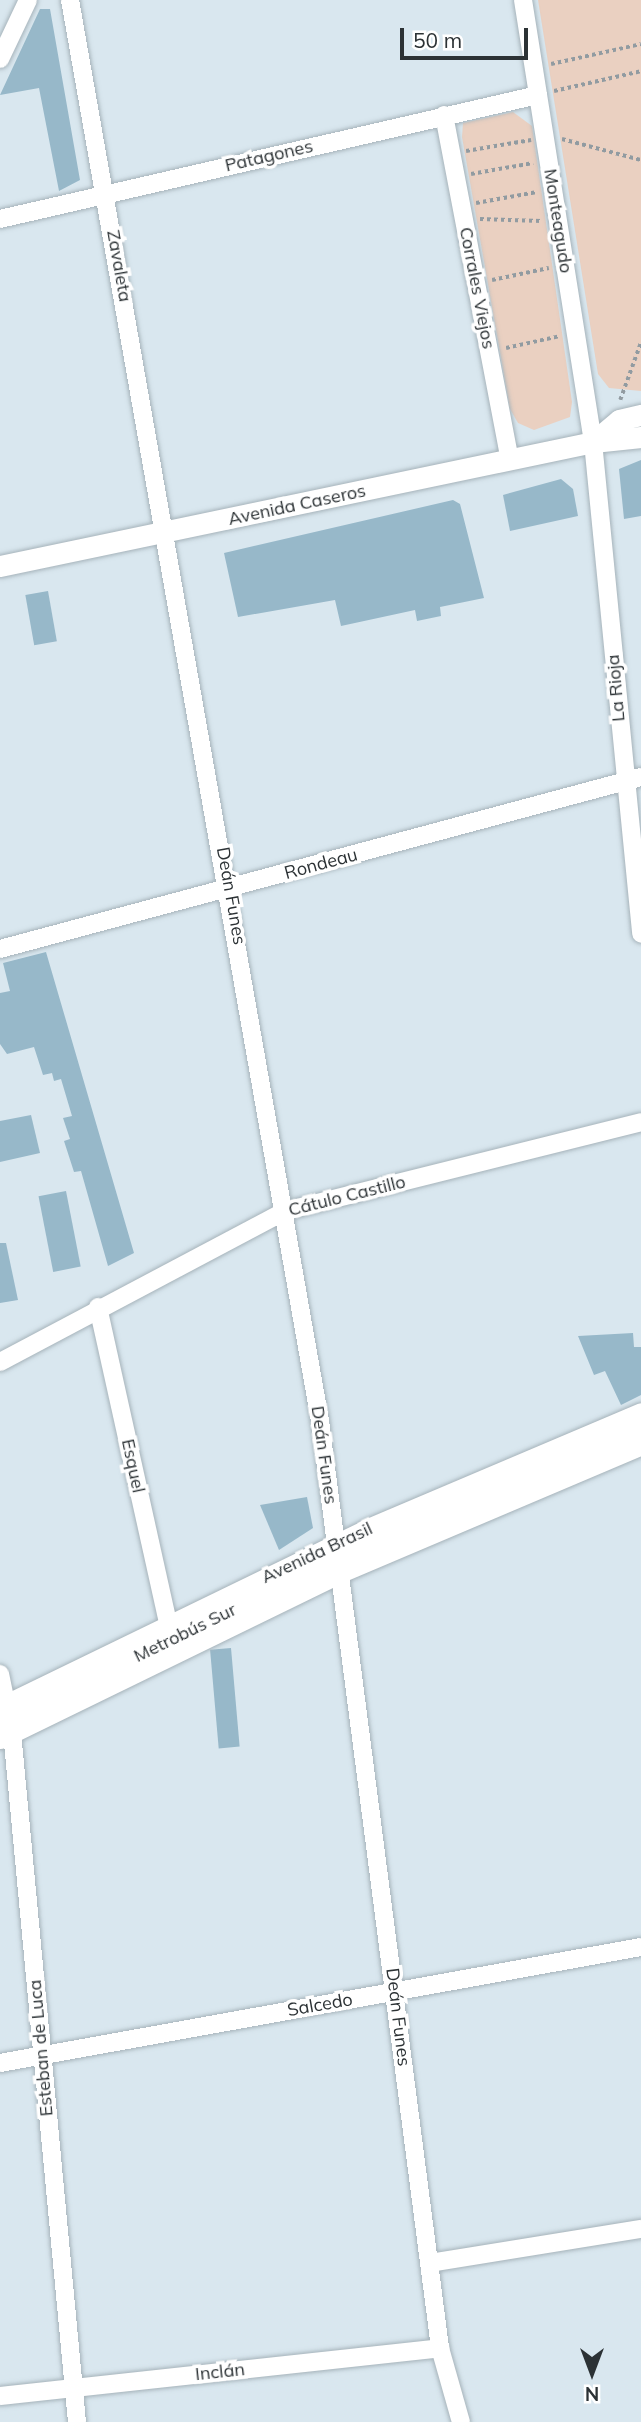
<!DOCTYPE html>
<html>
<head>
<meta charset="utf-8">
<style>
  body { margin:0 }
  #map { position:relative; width:641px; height:2422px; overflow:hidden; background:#d9e7ef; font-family:Mulish,sans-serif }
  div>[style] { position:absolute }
  .green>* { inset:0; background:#ead0c1 }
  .building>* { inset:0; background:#97b8c9; transform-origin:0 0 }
  .path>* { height:3.5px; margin-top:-1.75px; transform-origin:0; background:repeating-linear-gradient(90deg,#919ba1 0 3.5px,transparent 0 7px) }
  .roads { filter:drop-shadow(0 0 2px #a6b3ba) drop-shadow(0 0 2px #a6b3ba) }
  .minor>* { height:18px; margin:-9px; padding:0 9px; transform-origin:9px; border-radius:9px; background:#fff }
  .major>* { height:21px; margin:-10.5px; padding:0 10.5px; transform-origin:10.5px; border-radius:10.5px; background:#fff }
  span { translate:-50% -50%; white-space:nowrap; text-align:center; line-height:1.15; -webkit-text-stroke:7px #fff; paint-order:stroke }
  .street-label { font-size:18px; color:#2c3235 }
  .north { position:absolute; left:557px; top:2338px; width:70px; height:70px; -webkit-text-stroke:5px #fff; paint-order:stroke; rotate:180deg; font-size:19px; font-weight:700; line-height:28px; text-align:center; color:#2c3235 }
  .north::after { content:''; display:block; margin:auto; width:24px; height:32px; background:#2c3235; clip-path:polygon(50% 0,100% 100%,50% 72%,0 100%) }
  .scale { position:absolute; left:400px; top:28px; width:128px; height:32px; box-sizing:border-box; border:4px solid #2c3235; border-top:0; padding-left:9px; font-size:21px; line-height:24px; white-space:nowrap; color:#2c3235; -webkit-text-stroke:5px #fff; paint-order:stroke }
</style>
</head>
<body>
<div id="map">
  <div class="green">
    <div style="clip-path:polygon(538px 0,641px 0,641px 391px,609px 388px,598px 374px)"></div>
    <div style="clip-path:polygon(513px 112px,532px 126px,572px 402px,570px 417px,534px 430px,518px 423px,510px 409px,462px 137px,463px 123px)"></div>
  </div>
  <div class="building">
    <div style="clip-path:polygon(40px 9px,50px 9px,80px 180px,59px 191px,39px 88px,0 95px)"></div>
    <div style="clip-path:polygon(641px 460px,641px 516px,624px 519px,619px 469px)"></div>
    <div style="clip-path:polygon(561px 479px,573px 489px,578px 516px,510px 531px,503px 495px)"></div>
    <div style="clip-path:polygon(453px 500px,460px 504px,484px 598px,440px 607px,441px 616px,417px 621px,415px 610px,341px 626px,335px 600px,238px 617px,224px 553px)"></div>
    <div style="left:48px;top:591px;width:51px;height:23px;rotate:80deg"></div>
    <div style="clip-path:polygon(46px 952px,134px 1253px,108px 1266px,81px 1171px,74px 1172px,64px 1141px,70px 1139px,63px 1118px,72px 1116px,61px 1079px,54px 1081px,52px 1073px,43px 1075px,34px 1047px,7px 1054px,0 1044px,0 993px,10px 991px,3px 963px)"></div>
    <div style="clip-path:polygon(31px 1115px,40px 1153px,0 1162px,0 1121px)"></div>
    <div style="left:66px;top:1191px;width:77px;height:28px;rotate:79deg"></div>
    <div style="clip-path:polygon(0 1243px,6px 1243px,18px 1300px,0 1303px)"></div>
    <div style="clip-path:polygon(633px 1333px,634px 1347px,641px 1347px,641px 1395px,621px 1405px,605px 1371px,594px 1375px,578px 1336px)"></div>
    <div style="clip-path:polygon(307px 1497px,313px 1528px,279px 1550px,260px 1505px)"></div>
    <div style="left:231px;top:1648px;width:99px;height:21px;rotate:85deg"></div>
  </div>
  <div class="path">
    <div style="left:551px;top:64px;width:92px;rotate:-12.5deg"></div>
    <div style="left:554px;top:91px;width:89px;rotate:-12.9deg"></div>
    <div style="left:562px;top:139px;width:82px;rotate:14.9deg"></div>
    <div style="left:466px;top:151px;width:66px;rotate:-9.6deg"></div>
    <div style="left:471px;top:174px;width:63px;rotate:-10.1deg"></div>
    <div style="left:476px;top:203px;width:62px;rotate:-10.2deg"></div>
    <div style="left:480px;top:219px;width:62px;rotate:1.8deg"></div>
    <div style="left:492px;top:280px;width:58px;rotate:-11.9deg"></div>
    <div style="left:506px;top:348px;width:55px;rotate:-12.5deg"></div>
    <div style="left:620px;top:400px;width:62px;rotate:-70.1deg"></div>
  </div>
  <div class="roads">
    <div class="minor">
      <div style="left:70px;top:0;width:1443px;rotate:80.02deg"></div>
      <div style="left:320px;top:1421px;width:935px;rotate:82.62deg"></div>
      <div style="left:440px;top:2348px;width:77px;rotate:74.2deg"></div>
      <div style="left:523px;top:0;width:448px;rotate:81deg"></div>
      <div style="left:593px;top:442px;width:494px;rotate:84.4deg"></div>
      <div style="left:0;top:59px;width:65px;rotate:-64.6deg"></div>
      <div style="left:444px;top:115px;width:351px;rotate:79.2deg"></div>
      <div style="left:0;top:219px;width:552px;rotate:-12.98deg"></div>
      <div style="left:0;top:949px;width:664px;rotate:-15.02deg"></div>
      <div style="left:98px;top:1307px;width:325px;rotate:77.5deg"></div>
      <div style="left:0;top:1362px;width:323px;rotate:-27.9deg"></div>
      <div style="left:285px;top:1211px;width:367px;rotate:-14deg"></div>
      <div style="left:0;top:1674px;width:59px;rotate:78.3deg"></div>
      <div style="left:12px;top:1732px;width:693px;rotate:84.62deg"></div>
      <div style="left:0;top:1723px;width:377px;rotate:-25.8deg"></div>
      <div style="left:339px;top:1559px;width:330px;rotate:-23.6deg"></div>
      <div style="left:0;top:2063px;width:651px;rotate:-10.26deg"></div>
      <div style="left:430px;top:2263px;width:214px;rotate:-9.2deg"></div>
      <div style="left:0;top:2396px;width:443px;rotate:-6.2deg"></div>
    </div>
    <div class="major">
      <div style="left:593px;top:442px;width:34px;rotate:-40deg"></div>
      <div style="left:619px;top:420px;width:23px;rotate:-13deg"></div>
      <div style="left:0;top:566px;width:606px;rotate:-11.81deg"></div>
      <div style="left:593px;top:442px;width:48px;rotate:-5.9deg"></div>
      <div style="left:0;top:1708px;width:407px;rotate:-25.9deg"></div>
      <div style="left:366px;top:1530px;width:299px;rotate:-23deg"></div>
      <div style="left:0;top:1738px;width:378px;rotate:-26deg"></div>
      <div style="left:340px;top:1572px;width:327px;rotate:-23deg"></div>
    </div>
  </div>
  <div class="street-label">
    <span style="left:269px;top:156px;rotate:-13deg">Patagones</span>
    <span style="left:558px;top:221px;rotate:81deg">Monteagudo</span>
    <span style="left:119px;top:266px;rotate:80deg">Zavaleta</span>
    <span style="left:477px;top:288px;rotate:79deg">Corrales Viejos</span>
    <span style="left:297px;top:505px;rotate:-12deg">Avenida Caseros</span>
    <span style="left:616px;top:688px;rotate:-95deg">La Rioja</span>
    <span style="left:321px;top:864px;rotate:-15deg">Rondeau</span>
    <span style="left:231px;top:896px;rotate:80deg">Deán Funes</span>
    <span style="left:347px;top:1196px;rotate:-14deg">Cátulo Castillo</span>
    <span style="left:324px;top:1455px;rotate:82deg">Deán Funes</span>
    <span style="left:133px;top:1466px;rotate:78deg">Esquel</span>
    <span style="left:317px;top:1553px;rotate:-25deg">Avenida Brasil</span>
    <span style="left:185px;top:1633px;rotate:-26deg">Metrobús Sur</span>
    <span style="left:320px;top:2005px;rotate:-10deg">Salcedo</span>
    <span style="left:398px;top:2017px;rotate:83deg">Deán Funes</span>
    <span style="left:41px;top:2048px;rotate:-95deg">Esteban de Luca</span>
    <span style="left:220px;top:2372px;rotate:-6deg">Inclán</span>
  </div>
  <div class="north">N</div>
  <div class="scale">50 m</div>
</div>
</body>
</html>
